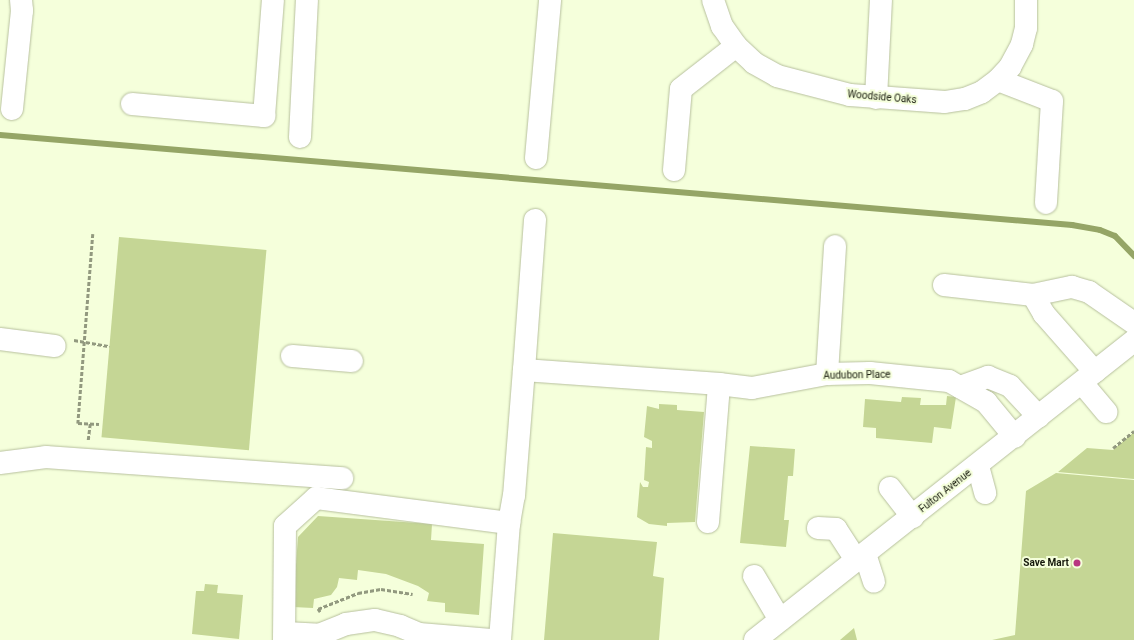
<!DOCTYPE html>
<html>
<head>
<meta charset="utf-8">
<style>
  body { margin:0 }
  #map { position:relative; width:1134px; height:640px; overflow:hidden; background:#f5ffdb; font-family:Roboto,sans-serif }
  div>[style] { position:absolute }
  .stream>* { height:6px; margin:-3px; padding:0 3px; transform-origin:3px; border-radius:3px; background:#95a566 }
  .building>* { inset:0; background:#c5d695; transform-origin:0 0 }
  .path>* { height:2.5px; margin-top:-1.25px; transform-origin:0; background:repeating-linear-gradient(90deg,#92997f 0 4px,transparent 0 6px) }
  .roads { filter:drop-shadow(0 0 1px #b7c09e) drop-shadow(0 0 1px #b7c09e) }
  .minor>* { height:22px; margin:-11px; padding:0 11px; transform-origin:11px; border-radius:11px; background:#fff }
  .dots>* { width:11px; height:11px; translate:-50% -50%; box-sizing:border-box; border:2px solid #f5ffdb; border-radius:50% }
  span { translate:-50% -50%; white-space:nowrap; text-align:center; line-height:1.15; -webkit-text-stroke:4px #f5ffdb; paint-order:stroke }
  .street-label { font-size:10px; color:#15180b }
  .poi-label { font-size:10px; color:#15180b; font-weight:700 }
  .right { translate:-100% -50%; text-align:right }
</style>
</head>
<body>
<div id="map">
  <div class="stream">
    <div style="left:0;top:135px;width:1076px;rotate:4.8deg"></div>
    <div style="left:1072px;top:225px;width:28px;rotate:10deg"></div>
    <div style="left:1100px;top:230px;width:16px;rotate:22deg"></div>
    <div style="left:1115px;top:236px;width:28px;rotate:46deg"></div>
  </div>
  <div class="building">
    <div style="left:119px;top:237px;width:148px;height:201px;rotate:5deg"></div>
    <div style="clip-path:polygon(947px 396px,956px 397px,951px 429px,934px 427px,932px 443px,876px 438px,876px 428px,863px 427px,865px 399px,901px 402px,902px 397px,921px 398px,920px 405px,946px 405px)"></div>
    <div style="clip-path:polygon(659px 404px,677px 405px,677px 410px,704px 412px,695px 522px,667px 523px,667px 526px,649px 524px,637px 517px,640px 482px,643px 487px,648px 487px,649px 482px,644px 480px,646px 447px,652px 448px,652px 441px,644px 437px,647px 406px,659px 409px)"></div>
    <div style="clip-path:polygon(1134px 432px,1134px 479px,1058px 472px,1087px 448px,1113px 450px)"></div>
    <div style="clip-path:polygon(750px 446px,795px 449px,793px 476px,788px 476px,784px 520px,789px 520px,786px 547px,740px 543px)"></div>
    <div style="clip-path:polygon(1056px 473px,1134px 480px,1134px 640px,992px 640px,1015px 635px,1026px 491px)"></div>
    <div style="clip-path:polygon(318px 516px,432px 524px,431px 540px,484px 544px,479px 615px,445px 612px,445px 603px,427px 601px,429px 593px,418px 586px,386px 574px,358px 570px,357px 580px,339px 578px,337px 587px,331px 595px,314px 599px,313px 608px,293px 607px,298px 537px)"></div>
    <div style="clip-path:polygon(553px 533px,657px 542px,653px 576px,664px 578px,659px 640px,544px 640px)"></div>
    <div style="clip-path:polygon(205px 584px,218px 585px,217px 593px,243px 595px,239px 639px,192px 634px,196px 591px,204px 591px)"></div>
    <div style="clip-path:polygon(854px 628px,857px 640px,840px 640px)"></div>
  </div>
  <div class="path">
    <div style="left:93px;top:234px;width:190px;rotate:94.5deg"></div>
    <div style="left:78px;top:423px;width:21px;rotate:3deg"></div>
    <div style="left:74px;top:340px;width:36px;rotate:10deg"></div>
    <div style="left:88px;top:440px;width:17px;rotate:-83deg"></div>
    <div style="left:1113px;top:448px;width:27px;rotate:-39deg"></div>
    <div style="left:320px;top:612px;width:4px;rotate:-124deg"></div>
    <div style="left:318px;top:609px;width:43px;rotate:-21.8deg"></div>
    <div style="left:358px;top:593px;width:23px;rotate:-10deg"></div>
    <div style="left:381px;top:589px;width:32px;rotate:9deg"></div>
  </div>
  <div class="roads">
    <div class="minor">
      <div style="left:713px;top:0;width:28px;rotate:71deg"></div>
      <div style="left:722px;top:26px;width:24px;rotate:55deg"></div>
      <div style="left:736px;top:46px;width:25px;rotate:43deg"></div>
      <div style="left:754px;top:63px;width:26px;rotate:29deg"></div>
      <div style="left:777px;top:76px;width:75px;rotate:14.6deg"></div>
      <div style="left:850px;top:95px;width:95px;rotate:4.2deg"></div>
      <div style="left:945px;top:102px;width:20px;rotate:-9deg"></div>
      <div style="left:965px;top:99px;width:18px;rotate:-22deg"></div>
      <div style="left:982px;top:92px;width:20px;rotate:-37deg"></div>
      <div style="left:998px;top:80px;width:18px;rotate:-47deg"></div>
      <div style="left:1010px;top:67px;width:26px;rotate:-62deg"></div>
      <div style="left:1022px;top:44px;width:16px;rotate:-76deg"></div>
      <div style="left:1026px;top:28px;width:28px;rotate:-90deg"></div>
      <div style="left:998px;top:80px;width:58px;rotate:21.3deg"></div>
      <div style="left:1052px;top:101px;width:102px;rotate:93.4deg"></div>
      <div style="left:876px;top:98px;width:98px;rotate:-87.1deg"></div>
      <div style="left:132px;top:104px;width:133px;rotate:5.2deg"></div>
      <div style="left:264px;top:116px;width:116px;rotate:-85.6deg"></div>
      <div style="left:12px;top:109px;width:99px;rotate:-84.2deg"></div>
      <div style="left:22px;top:11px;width:11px;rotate:-95deg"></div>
      <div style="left:300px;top:137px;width:137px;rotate:-87.1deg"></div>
      <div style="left:536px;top:158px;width:159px;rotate:-84.9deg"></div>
      <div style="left:674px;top:170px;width:81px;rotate:-85.1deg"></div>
      <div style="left:681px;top:89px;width:70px;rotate:-38deg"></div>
      <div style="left:535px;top:220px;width:150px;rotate:94.2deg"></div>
      <div style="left:524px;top:370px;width:196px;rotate:4.1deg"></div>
      <div style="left:944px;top:285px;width:90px;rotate:6.4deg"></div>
      <div style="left:1033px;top:295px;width:40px;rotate:-12deg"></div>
      <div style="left:1072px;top:287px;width:18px;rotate:16deg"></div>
      <div style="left:1089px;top:292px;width:55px;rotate:34.6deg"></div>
      <div style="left:1033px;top:295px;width:22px;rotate:60deg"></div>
      <div style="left:1044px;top:314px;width:77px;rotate:48.7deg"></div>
      <div style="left:0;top:339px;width:55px;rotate:7.3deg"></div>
      <div style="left:292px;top:356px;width:60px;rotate:4.8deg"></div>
      <div style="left:827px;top:374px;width:128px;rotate:-86.4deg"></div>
      <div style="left:1082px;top:383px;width:38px;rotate:50deg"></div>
      <div style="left:960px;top:387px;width:30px;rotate:-20deg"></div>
      <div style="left:988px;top:377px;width:24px;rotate:22deg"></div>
      <div style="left:1010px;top:386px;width:42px;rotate:46.9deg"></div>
      <div style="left:0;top:463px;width:46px;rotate:-7.4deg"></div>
      <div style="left:46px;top:457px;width:297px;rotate:4.1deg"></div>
      <div style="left:978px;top:466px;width:28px;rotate:75deg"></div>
      <div style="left:890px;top:488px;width:37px;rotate:52deg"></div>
      <div style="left:708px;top:522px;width:138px;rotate:-85.4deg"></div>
      <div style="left:719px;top:384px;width:33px;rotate:7deg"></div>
      <div style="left:752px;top:388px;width:76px;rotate:-10.6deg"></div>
      <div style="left:827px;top:374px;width:43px;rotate:-1.3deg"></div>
      <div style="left:870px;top:373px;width:79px;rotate:5.8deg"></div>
      <div style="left:949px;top:381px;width:43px;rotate:29.6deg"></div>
      <div style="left:986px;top:402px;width:45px;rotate:50.4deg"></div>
      <div style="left:509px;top:523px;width:27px;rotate:-80deg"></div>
      <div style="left:514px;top:496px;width:126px;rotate:-85.5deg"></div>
      <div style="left:818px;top:528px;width:18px;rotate:3deg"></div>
      <div style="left:836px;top:529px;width:37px;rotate:57deg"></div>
      <div style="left:865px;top:554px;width:29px;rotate:72deg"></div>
      <div style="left:754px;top:576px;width:51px;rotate:59.4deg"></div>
      <div style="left:285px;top:633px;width:34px;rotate:3deg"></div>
      <div style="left:319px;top:635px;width:29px;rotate:-22deg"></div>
      <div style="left:346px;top:624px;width:29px;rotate:-8deg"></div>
      <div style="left:375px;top:620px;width:26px;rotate:13deg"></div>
      <div style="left:400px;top:626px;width:21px;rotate:23deg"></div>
      <div style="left:419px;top:634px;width:72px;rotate:4.8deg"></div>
      <div style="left:284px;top:640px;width:114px;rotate:-89.5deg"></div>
      <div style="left:285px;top:526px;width:42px;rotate:-42.1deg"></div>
      <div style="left:316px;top:498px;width:195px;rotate:7.4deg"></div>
      <div style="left:509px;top:523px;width:117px;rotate:94.4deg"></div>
      <div style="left:755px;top:640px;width:483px;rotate:-38.3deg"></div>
    </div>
  </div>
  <div class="dots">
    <div style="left:1077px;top:563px;background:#b93780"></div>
  </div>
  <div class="street-label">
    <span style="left:882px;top:97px;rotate:5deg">Woodside Oaks</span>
    <span style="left:857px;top:375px;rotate:-1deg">Audubon Place</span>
    <span style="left:945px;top:491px;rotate:-38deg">Fulton Avenue</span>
  </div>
  <div class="poi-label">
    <span class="right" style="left:1069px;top:563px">Save Mart</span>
  </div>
</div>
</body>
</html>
